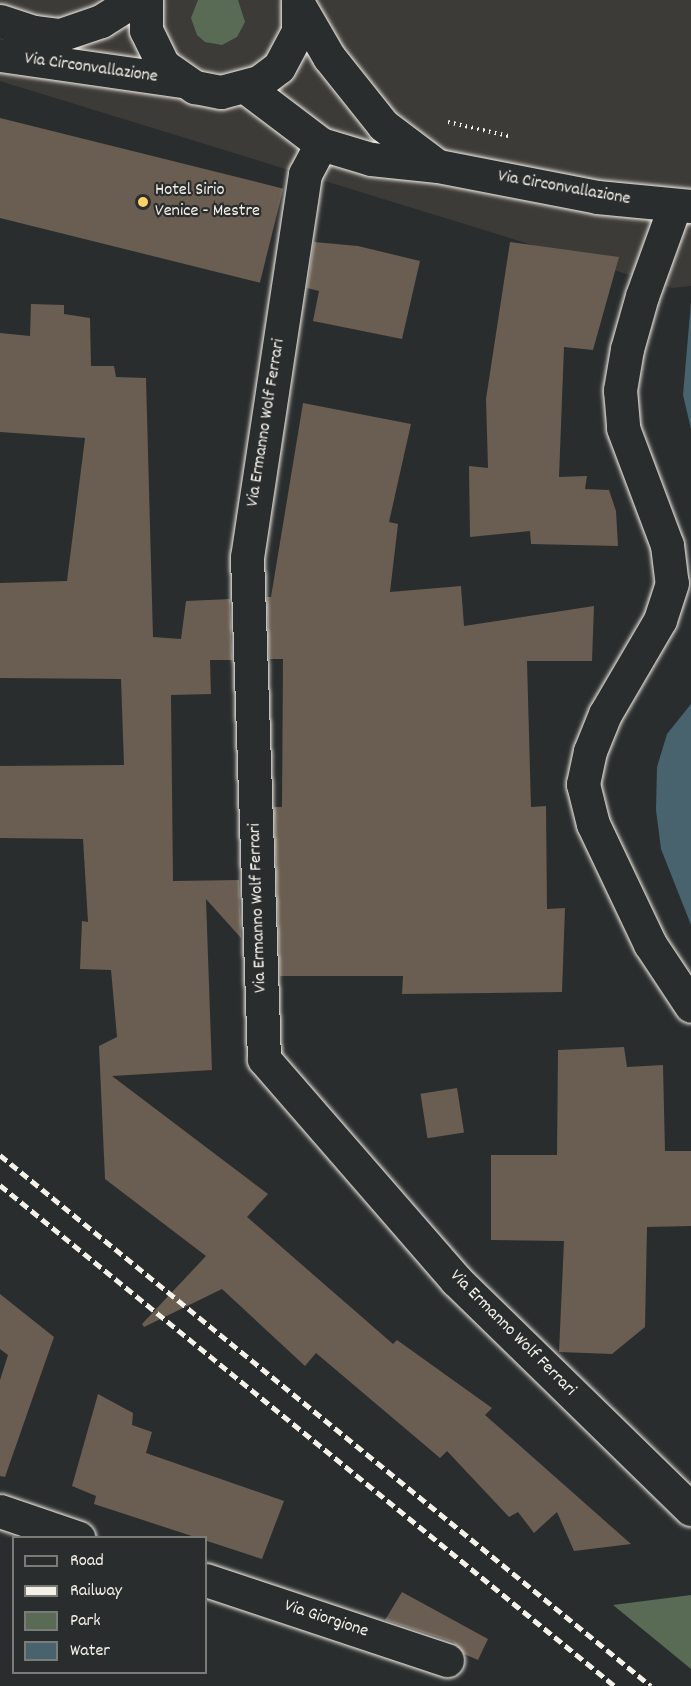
<!DOCTYPE html>
<html>
<head>
<meta charset="utf-8">
<style>
  body { margin:0 }
  #map { position:relative; width:691px; height:1686px; overflow:hidden; background:#2a2d2e; font-family:Dekko,sans-serif }
  div>[style] { position:absolute }
  .built>* { inset:0; background:#3d3b38 }
  .green>* { inset:0; background:#596b54 }
  .water>* { inset:0; background:#48636d }
  .building>* { inset:0; background:#6a5d51; transform-origin:0 0 }
  .path>* { height:4px; margin-top:-2px; transform-origin:0; background:repeating-linear-gradient(90deg,#f4f1e8 0 1.5px,transparent 0 6px) }
  .roads { filter:drop-shadow(0 0 2px #f4f1e8) drop-shadow(0 0 2px #f4f1e8) }
  .street>* { height:33px; margin:-16.5px; padding:0 16.5px; transform-origin:16.5px; border-radius:16.5px; background:#2a2d2e }
  .secondary>* { height:33px; margin:-16.5px; padding:0 16.5px; transform-origin:16.5px; border-radius:16.5px; background:#2a2d2e }
  .rail>* { height:4.5px; margin-top:-2.25px; transform-origin:0; background:repeating-linear-gradient(90deg,#f4f1e8 0 9px,transparent 0 13.5px) }
  .dots>* { width:16px; height:16px; translate:-50% -50%; box-sizing:border-box; border:3px solid #2a2d2e; border-radius:50% }
  span { translate:-50% -50%; white-space:nowrap; text-align:center; line-height:1.15; -webkit-text-stroke:4.5px #2a2d2e; paint-order:stroke }
  .street-label { font-size:18px; color:#f4f1e8 }
  .poi-label { font-size:18px; color:#f4f1e8 }
  .left { translate:0 -50%; text-align:left }
  .legend { position:absolute; left:12px; top:1536px; width:195px; height:138px; box-sizing:border-box; background:#2a2d2e; border:2px solid #7b7b78; margin:0; padding:8px 10px; list-style:none; font-size:18px; color:#f4f1e8 }
  .legend li { display:flex; align-items:center; gap:12px; height:30px }
  .legend b { width:30px; border:2px solid #7b7b78 }
</style>
</head>
<body>
<div id="map">
  <div class="built">
    <div style="clip-path:polygon(0 0,691px 0,691px 286px,672px 288px,0 81px)"></div>
  </div>
  <div class="green">
    <div style="clip-path:polygon(198px 0,238px 0,245px 22px,237px 37px,222px 45px,205px 42px,197px 35px,191px 18px)"></div>
    <div style="clip-path:polygon(691px 1595px,691px 1669px,613px 1605px)"></div>
  </div>
  <div class="water">
    <div style="clip-path:polygon(691px 302px,691px 429px,683px 395px)"></div>
    <div style="clip-path:polygon(691px 704px,691px 925px,661px 849px,656px 810px,657px 767px,667px 734px)"></div>
  </div>
  <div class="building">
    <div style="left:0;top:118px;width:292px;height:97px;rotate:14deg"></div>
    <div style="clip-path:polygon(314px 242px,358px 246px,420px 261px,402px 339px,313px 321px,319px 291px,307px 288px)"></div>
    <div style="clip-path:polygon(510px 242px,619px 257px,593px 350px,564px 347px,559px 477px,587px 476px,585px 489px,609px 490px,616px 511px,618px 546px,531px 544px,530px 531px,470px 537px,469px 466px,488px 468px,486px 399px)"></div>
    <div style="clip-path:polygon(31px 304px,64px 305px,64px 314px,90px 318px,91px 366px,114px 366px,116px 377px,146px 378px,153px 637px,181px 639px,186px 601px,230px 599px,232px 660px,210px 660px,211px 694px,171px 695px,173px 881px,239px 880px,241px 938px,206px 899px,212px 1070px,112px 1076px,268px 1194px,247px 1217px,393px 1344px,397px 1340px,492px 1408px,485px 1415px,631px 1544px,574px 1551px,557px 1512px,534px 1533px,518px 1512px,509px 1517px,447px 1451px,440px 1458px,316px 1353px,305px 1366px,222px 1289px,144px 1327px,142px 1324px,206px 1256px,105px 1179px,99px 1046px,117px 1037px,111px 970px,80px 969px,82px 921px,88px 922px,83px 839px,0 838px,0 766px,124px 765px,121px 679px,0 678px,0 583px,67px 581px,85px 438px,0 432px,0 333px,30px 336px)"></div>
    <div style="clip-path:polygon(303px 403px,411px 424px,389px 522px,398px 524px,390px 592px,461px 586px,464px 626px,594px 606px,592px 661px,527px 661px,531px 807px,546px 806px,547px 909px,565px 908px,562px 992px,402px 994px,403px 976px,280px 976px,274px 807px,282px 807px,283px 659px,269px 659px,267px 597px,271px 597px)"></div>
    <div style="clip-path:polygon(624px 1047px,627px 1067px,663px 1065px,665px 1151px,691px 1151px,691px 1226px,647px 1227px,645px 1327px,612px 1354px,559px 1352px,564px 1241px,491px 1240px,491px 1155px,557px 1155px,558px 1050px)"></div>
    <div style="left:457px;top:1088px;width:45px;height:37px;rotate:81deg"></div>
    <div style="clip-path:polygon(0 1294px,54px 1337px,5px 1477px,0 1476px,0 1380px,8px 1355px,0 1349px)"></div>
    <div style="clip-path:polygon(98px 1394px,133px 1413px,132px 1425px,152px 1432px,146px 1453px,284px 1501px,262px 1559px,94px 1504px,96px 1496px,72px 1486px)"></div>
    <div style="clip-path:polygon(402px 1592px,488px 1639px,478px 1660px,464px 1654px,453px 1642px,385px 1620px)"></div>
  </div>
  <div class="path">
    <div style="left:448px;top:122px;width:62px;rotate:13.1deg"></div>
  </div>
  <div class="roads">
    <div class="street">
      <div style="left:321px;top:144px;width:34px;rotate:118deg"></div>
      <div style="left:305px;top:174px;width:387px;rotate:98.6deg"></div>
      <div style="left:247px;top:557px;width:502px;rotate:88.06deg"></div>
      <div style="left:264px;top:1059px;width:293px;rotate:49deg"></div>
      <div style="left:456px;top:1280px;width:328px;rotate:44.3deg"></div>
      <div style="left:675px;top:205px;width:97px;rotate:109.9deg"></div>
      <div style="left:642px;top:296px;width:55px;rotate:105.8deg"></div>
      <div style="left:627px;top:349px;width:42px;rotate:99.7deg"></div>
      <div style="left:620px;top:390px;width:38px;rotate:85deg"></div>
      <div style="left:623px;top:428px;width:125px;rotate:69.4deg"></div>
      <div style="left:667px;top:545px;width:38px;rotate:83deg"></div>
      <div style="left:672px;top:583px;width:39px;rotate:108deg"></div>
      <div style="left:660px;top:620px;width:109px;rotate:120.3deg"></div>
      <div style="left:605px;top:714px;width:40px;rotate:112deg"></div>
      <div style="left:590px;top:751px;width:34px;rotate:102deg"></div>
      <div style="left:583px;top:784px;width:41px;rotate:76deg"></div>
      <div style="left:593px;top:824px;width:133px;rotate:64.6deg"></div>
      <div style="left:650px;top:944px;width:74px;rotate:56.5deg"></div>
      <div style="left:0;top:1511px;width:83px;rotate:18.9deg"></div>
      <div style="left:206px;top:1580px;width:254px;rotate:18.4deg"></div>
    </div>
    <div class="secondary">
      <div style="left:146px;top:0;width:30px;rotate:90deg"></div>
      <div style="left:146px;top:30px;width:39px;rotate:64deg"></div>
      <div style="left:163px;top:65px;width:39px;rotate:35deg"></div>
      <div style="left:195px;top:87px;width:26px;rotate:11deg"></div>
      <div style="left:221px;top:92px;width:39px;rotate:-15deg"></div>
      <div style="left:259px;top:82px;width:25px;rotate:-37deg"></div>
      <div style="left:279px;top:67px;width:40px;rotate:-62deg"></div>
      <div style="left:298px;top:32px;width:32px;rotate:-90deg"></div>
      <div style="left:300px;top:7px;width:58px;rotate:59.9deg"></div>
      <div style="left:329px;top:57px;width:87px;rotate:51.5deg"></div>
      <div style="left:383px;top:125px;width:66px;rotate:37deg"></div>
      <div style="left:0;top:21px;width:36px;rotate:18deg"></div>
      <div style="left:34px;top:32px;width:26px;rotate:7deg"></div>
      <div style="left:60px;top:35px;width:43px;rotate:-18.9deg"></div>
      <div style="left:101px;top:21px;width:39px;rotate:-32deg"></div>
      <div style="left:0;top:55px;width:185px;rotate:8.1deg"></div>
      <div style="left:247px;top:88px;width:93px;rotate:37.1deg"></div>
      <div style="left:321px;top:144px;width:52px;rotate:16.7deg"></div>
      <div style="left:371px;top:159px;width:67px;rotate:6deg"></div>
      <div style="left:438px;top:166px;width:162px;rotate:11deg"></div>
      <div style="left:597px;top:197px;width:94px;rotate:5.5deg"></div>
    </div>
  </div>
  <div class="rail">
    <div style="left:0;top:1155px;width:840px;rotate:39.2deg"></div>
    <div style="left:0;top:1185px;width:793px;rotate:39.17deg"></div>
  </div>
  <div class="dots">
    <div style="left:143px;top:202px;background:#ffd166"></div>
  </div>
  <div class="street-label">
    <span style="left:91px;top:69px;rotate:8deg">Via Circonvallazione</span>
    <span style="left:564px;top:189px;rotate:10deg">Via Circonvallazione</span>
    <span style="left:267px;top:423px;rotate:-81deg">Via Ermanno Wolf Ferrari</span>
    <span style="left:259px;top:908px;rotate:-92deg">Via Ermanno Wolf Ferrari</span>
    <span style="left:512px;top:1334px;rotate:45deg">Via Ermanno Wolf Ferrari</span>
    <span style="left:326px;top:1620px;rotate:18deg">Via Giorgione</span>
  </div>
  <div class="poi-label">
    <span class="left" style="left:155px;top:202px">Hotel Sirio<br>Venice - Mestre</span>
  </div>
  <ul class="legend">
  <li><b style="height:8px;background:#2a2d2e"></b>Road</li>
  <li><b style="height:8px;background:#f4f1e8"></b>Railway</li>
  <li><b style="height:16px;background:#596b54"></b>Park</li>
  <li><b style="height:16px;background:#48636d"></b>Water</li>
  </ul>
</div>
</body>
</html>
